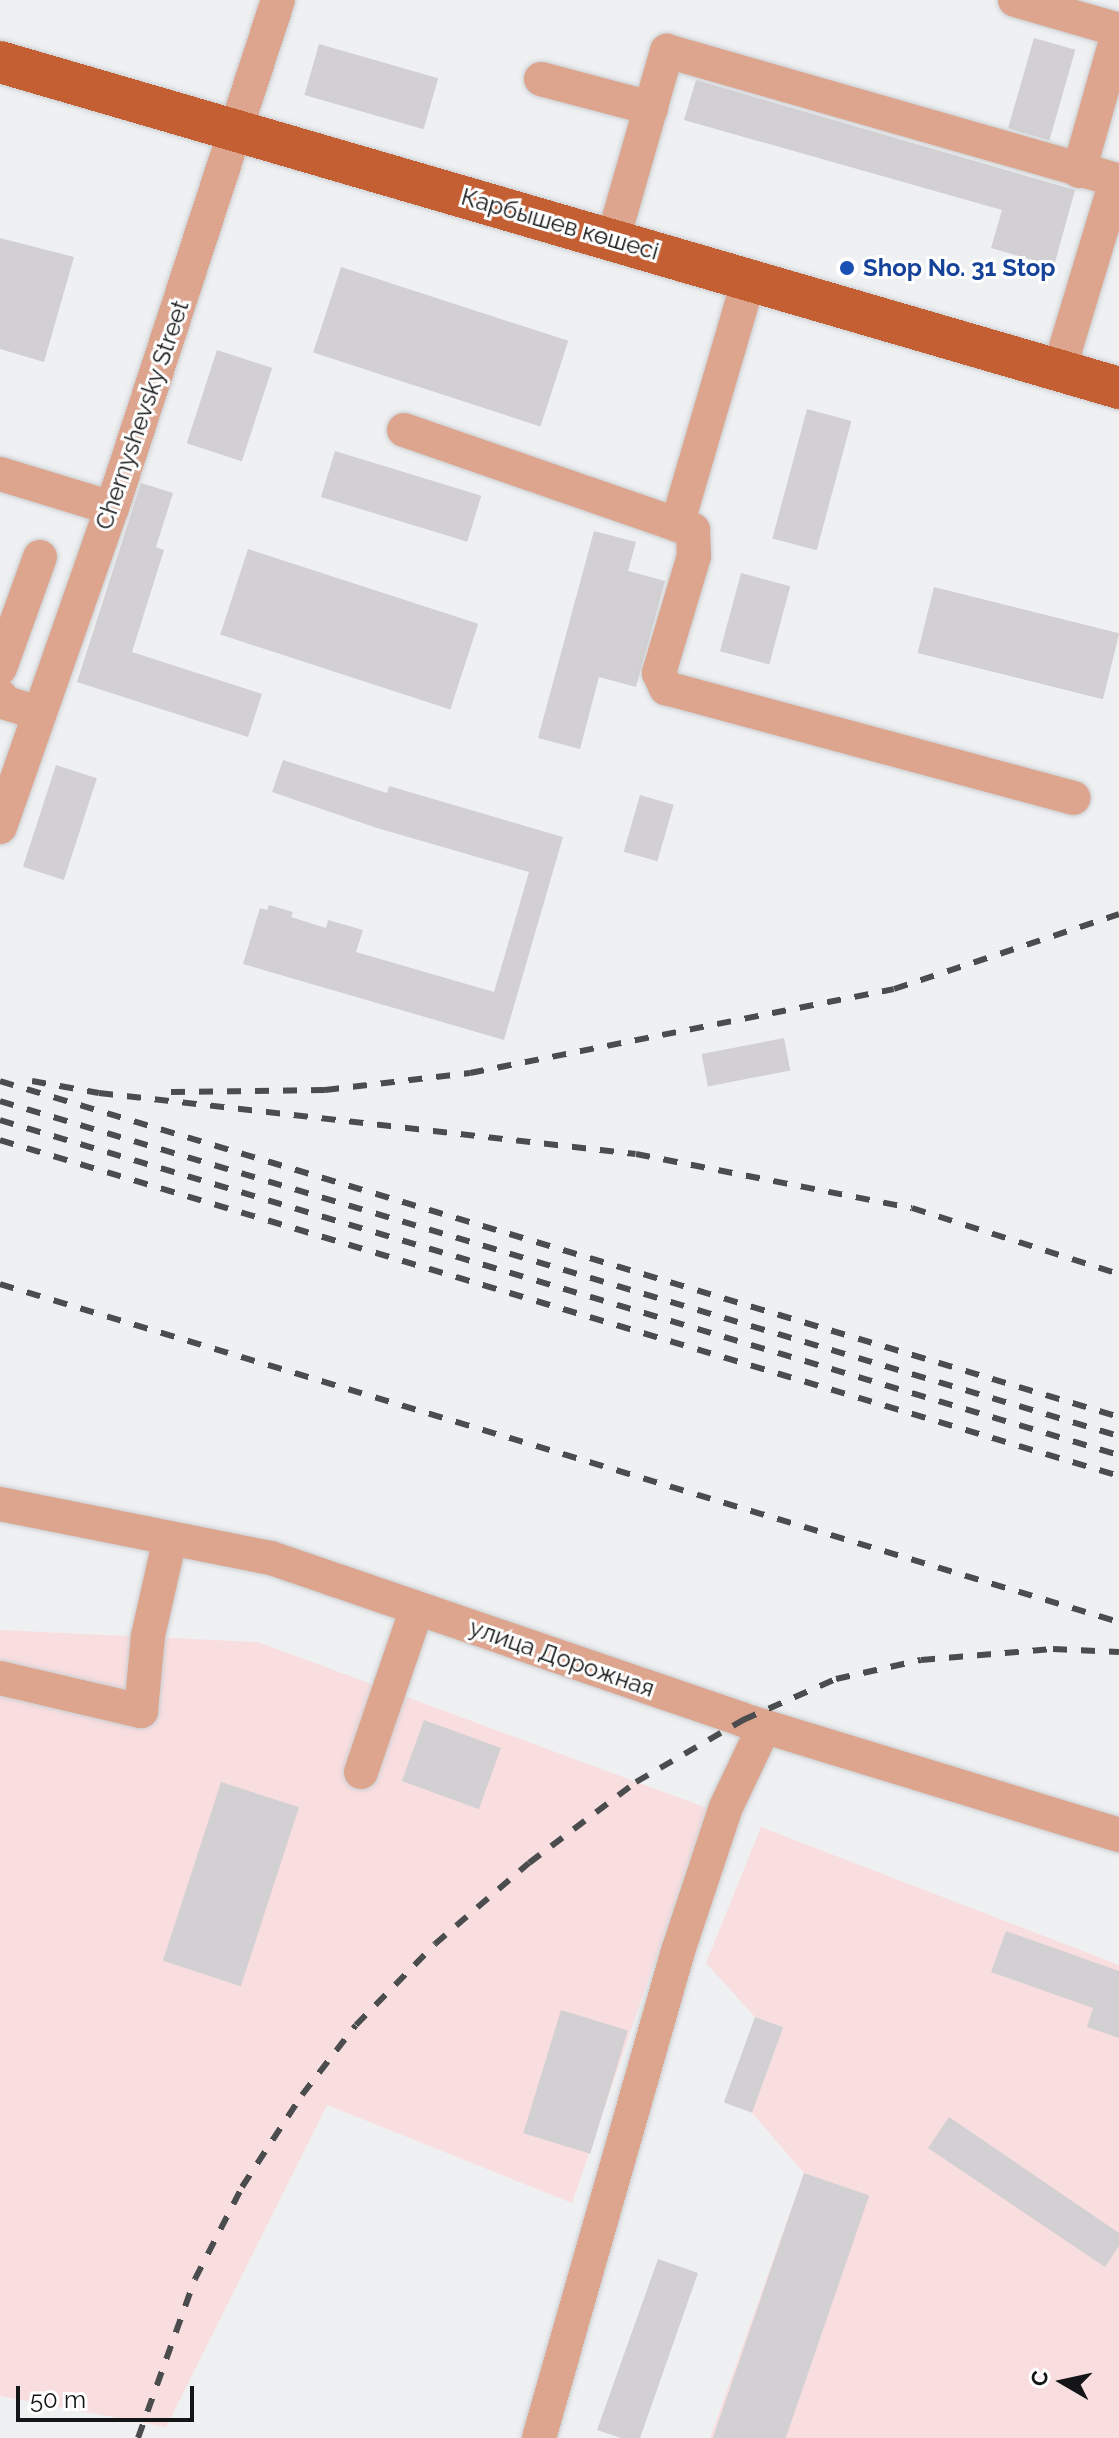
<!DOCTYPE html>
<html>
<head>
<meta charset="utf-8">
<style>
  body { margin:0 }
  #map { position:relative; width:1119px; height:2438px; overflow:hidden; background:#eef0f2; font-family:Raleway,sans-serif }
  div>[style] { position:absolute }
  .industrial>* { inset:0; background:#f9dee0 }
  .building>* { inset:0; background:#d2d0d2; transform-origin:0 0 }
  .roads { filter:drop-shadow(0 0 2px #cbcdcf) drop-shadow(0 0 2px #cbcdcf) }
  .minor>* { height:34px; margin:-17px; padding:0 17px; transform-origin:17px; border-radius:17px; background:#dda48e }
  .major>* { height:42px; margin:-21px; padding:0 21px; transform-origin:21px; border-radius:21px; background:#c45f34 }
  .rail>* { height:6px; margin-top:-3px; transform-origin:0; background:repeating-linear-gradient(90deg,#4a4c4d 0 14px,transparent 0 28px) }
  .dots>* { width:22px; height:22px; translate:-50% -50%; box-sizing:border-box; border:4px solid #fff; border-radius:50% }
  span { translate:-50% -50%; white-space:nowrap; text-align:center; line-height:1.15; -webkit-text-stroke:6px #fff; paint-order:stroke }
  .street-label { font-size:24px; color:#141516 }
  .transit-label { font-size:24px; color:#164399; font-weight:700 }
  .left { translate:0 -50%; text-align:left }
  .north { position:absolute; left:1023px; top:2342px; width:80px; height:80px; -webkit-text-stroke:6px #fff; paint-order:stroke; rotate:279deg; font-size:22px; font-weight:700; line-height:32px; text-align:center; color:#141516 }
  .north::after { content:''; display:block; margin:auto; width:28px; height:36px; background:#141516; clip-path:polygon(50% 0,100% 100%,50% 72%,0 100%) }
  .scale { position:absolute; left:16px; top:2386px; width:178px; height:36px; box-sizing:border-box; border:4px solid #141516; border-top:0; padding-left:10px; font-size:24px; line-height:28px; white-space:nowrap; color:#141516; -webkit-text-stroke:6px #fff; paint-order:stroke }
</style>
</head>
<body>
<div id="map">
  <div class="industrial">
    <div style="clip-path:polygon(0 1630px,258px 1642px,707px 1808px,572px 2203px,327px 2105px,166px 2427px,0 2396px)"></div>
    <div style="clip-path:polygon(761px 1827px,1119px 1965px,1119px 2438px,710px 2438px,804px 2173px,752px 2113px,783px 2027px,755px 2017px,706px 1963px)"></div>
  </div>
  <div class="building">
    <div style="left:1034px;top:38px;width:43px;height:94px;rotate:16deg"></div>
    <div style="left:319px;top:44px;width:124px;height:53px;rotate:16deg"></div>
    <div style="clip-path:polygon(696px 80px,1075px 190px,1054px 266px,991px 248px,1002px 210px,684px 120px)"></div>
    <div style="clip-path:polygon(0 238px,74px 257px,44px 362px,0 349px)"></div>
    <div style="left:341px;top:267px;width:239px;height:90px;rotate:18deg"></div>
    <div style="left:217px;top:350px;width:58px;height:98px;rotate:18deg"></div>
    <div style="left:807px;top:409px;width:46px;height:134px;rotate:15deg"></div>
    <div style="left:335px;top:451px;width:153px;height:48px;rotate:17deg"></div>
    <div style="clip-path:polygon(141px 483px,173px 493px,156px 547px,164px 550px,132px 652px,262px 694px,248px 737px,77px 682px)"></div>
    <div style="clip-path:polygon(594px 531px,636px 542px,628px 571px,665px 581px,636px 687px,599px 677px,580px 749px,538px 738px)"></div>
    <div style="left:248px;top:549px;width:242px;height:90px;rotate:18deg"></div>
    <div style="left:741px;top:573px;width:51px;height:81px;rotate:15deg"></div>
    <div style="left:934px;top:587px;width:191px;height:68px;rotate:14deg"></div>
    <div style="clip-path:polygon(283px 760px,387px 793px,389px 786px,563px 837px,504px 1040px,243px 964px,260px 908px,267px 910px,269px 905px,293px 912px,291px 917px,326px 928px,328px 920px,363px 930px,356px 952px,494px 992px,529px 872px,377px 828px,272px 792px)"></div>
    <div style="left:56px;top:765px;width:43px;height:107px;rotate:18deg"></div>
    <div style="left:640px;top:795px;width:35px;height:59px;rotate:16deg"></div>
    <div style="left:784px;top:1038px;width:33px;height:84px;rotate:79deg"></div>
    <div style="left:424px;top:1720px;width:82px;height:65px;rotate:20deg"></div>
    <div style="left:221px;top:1782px;width:82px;height:188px;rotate:18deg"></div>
    <div style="clip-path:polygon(1006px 1931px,1119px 1971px,1119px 2038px,1087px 2027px,1093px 2008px,991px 1972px)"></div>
    <div style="left:561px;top:2010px;width:70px;height:129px;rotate:17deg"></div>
    <div style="left:755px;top:2017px;width:30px;height:91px;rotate:20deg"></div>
    <div style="clip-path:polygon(949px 2117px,1119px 2233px,1119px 2246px,1105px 2267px,928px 2148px)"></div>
    <div style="left:804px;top:2173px;width:69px;height:281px;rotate:19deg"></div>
    <div style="clip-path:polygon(658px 2259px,698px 2273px,640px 2438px,621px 2438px,597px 2430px)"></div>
  </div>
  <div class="roads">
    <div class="minor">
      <div style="left:1015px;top:0;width:108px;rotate:16.1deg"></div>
      <div style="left:541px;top:79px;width:114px;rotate:14.8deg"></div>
      <div style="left:1079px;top:171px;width:147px;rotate:-74.2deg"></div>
      <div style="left:613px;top:239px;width:196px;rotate:-74deg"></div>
      <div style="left:667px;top:51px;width:470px;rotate:16deg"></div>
      <div style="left:1059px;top:370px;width:197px;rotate:-73.2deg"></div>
      <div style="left:404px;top:430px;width:306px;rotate:19.1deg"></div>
      <div style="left:693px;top:530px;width:26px;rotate:88deg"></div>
      <div style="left:694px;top:556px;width:122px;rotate:106.7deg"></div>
      <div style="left:659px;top:673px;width:17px;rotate:65deg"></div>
      <div style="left:666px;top:688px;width:422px;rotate:15.1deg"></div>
      <div style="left:0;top:474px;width:117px;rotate:16.9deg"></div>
      <div style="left:677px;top:525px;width:256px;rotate:-73.7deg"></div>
      <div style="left:0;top:668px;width:118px;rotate:-70.2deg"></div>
      <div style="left:0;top:696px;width:9px;rotate:49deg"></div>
      <div style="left:6px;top:703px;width:34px;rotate:17deg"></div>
      <div style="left:0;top:827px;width:338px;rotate:-70.7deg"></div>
      <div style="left:112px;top:508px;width:534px;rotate:-71.9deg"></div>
      <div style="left:0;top:1504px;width:276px;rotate:11.3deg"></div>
      <div style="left:271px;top:1558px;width:499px;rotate:18.9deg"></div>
      <div style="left:743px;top:1720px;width:393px;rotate:17deg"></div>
      <div style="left:0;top:1678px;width:145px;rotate:13.2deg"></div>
      <div style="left:141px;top:1711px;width:75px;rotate:-84.7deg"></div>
      <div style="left:148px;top:1636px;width:100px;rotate:-77.3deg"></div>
      <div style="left:361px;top:1772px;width:173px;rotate:-71.1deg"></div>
      <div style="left:539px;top:2438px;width:506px;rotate:-74.07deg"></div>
      <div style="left:678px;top:1951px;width:152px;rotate:-71.6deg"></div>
      <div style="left:726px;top:1807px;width:89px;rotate:-64.6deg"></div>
    </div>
    <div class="major">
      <div style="left:0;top:62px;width:1166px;rotate:16.24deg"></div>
    </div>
  </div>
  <div class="rail">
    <div style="left:0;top:1081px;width:1168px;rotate:16.71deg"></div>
    <div style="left:32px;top:1081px;width:68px;rotate:10.2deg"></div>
    <div style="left:99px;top:1093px;width:540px;rotate:6.48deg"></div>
    <div style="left:636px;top:1154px;width:281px;rotate:11.1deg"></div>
    <div style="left:912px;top:1208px;width:217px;rotate:17.7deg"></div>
    <div style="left:171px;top:1092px;width:154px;rotate:-0.7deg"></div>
    <div style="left:325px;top:1090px;width:146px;rotate:-6.7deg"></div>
    <div style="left:470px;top:1073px;width:432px;rotate:-11.2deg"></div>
    <div style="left:894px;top:989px;width:237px;rotate:-18.4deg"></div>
    <div style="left:0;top:1101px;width:1168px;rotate:16.67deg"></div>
    <div style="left:0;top:1120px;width:1168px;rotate:16.67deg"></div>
    <div style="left:0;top:1140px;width:1168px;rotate:16.71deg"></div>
    <div style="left:0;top:1284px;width:1169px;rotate:16.81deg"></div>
    <div style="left:138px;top:2438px;width:169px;rotate:-70.3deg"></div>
    <div style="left:195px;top:2279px;width:103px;rotate:-62.9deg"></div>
    <div style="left:242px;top:2187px;width:110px;rotate:-56.9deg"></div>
    <div style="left:302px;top:2095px;width:88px;rotate:-52.4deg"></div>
    <div style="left:356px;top:2025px;width:113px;rotate:-45.7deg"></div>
    <div style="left:435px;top:1944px;width:124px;rotate:-40.8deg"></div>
    <div style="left:529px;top:1863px;width:134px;rotate:-37.1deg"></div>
    <div style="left:636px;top:1782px;width:124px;rotate:-30.1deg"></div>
    <div style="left:743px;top:1720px;width:102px;rotate:-23.8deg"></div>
    <div style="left:836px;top:1679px;width:87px;rotate:-12.6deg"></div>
    <div style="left:921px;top:1660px;width:132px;rotate:-4.8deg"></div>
    <div style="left:1053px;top:1649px;width:66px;rotate:2.6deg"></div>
  </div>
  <div class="dots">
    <div style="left:847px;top:268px;background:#1a4fb4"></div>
  </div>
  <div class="street-label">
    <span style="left:560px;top:224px;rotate:16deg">Карбышев көшесі</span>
    <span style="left:142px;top:415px;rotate:-71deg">Chernyshevsky Street</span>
    <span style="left:562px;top:1658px;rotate:19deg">улица Дорожная</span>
  </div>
  <div class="transit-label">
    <span class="left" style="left:863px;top:268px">Shop No. 31 Stop</span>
  </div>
  <div class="north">С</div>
  <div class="scale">50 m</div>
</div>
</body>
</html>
